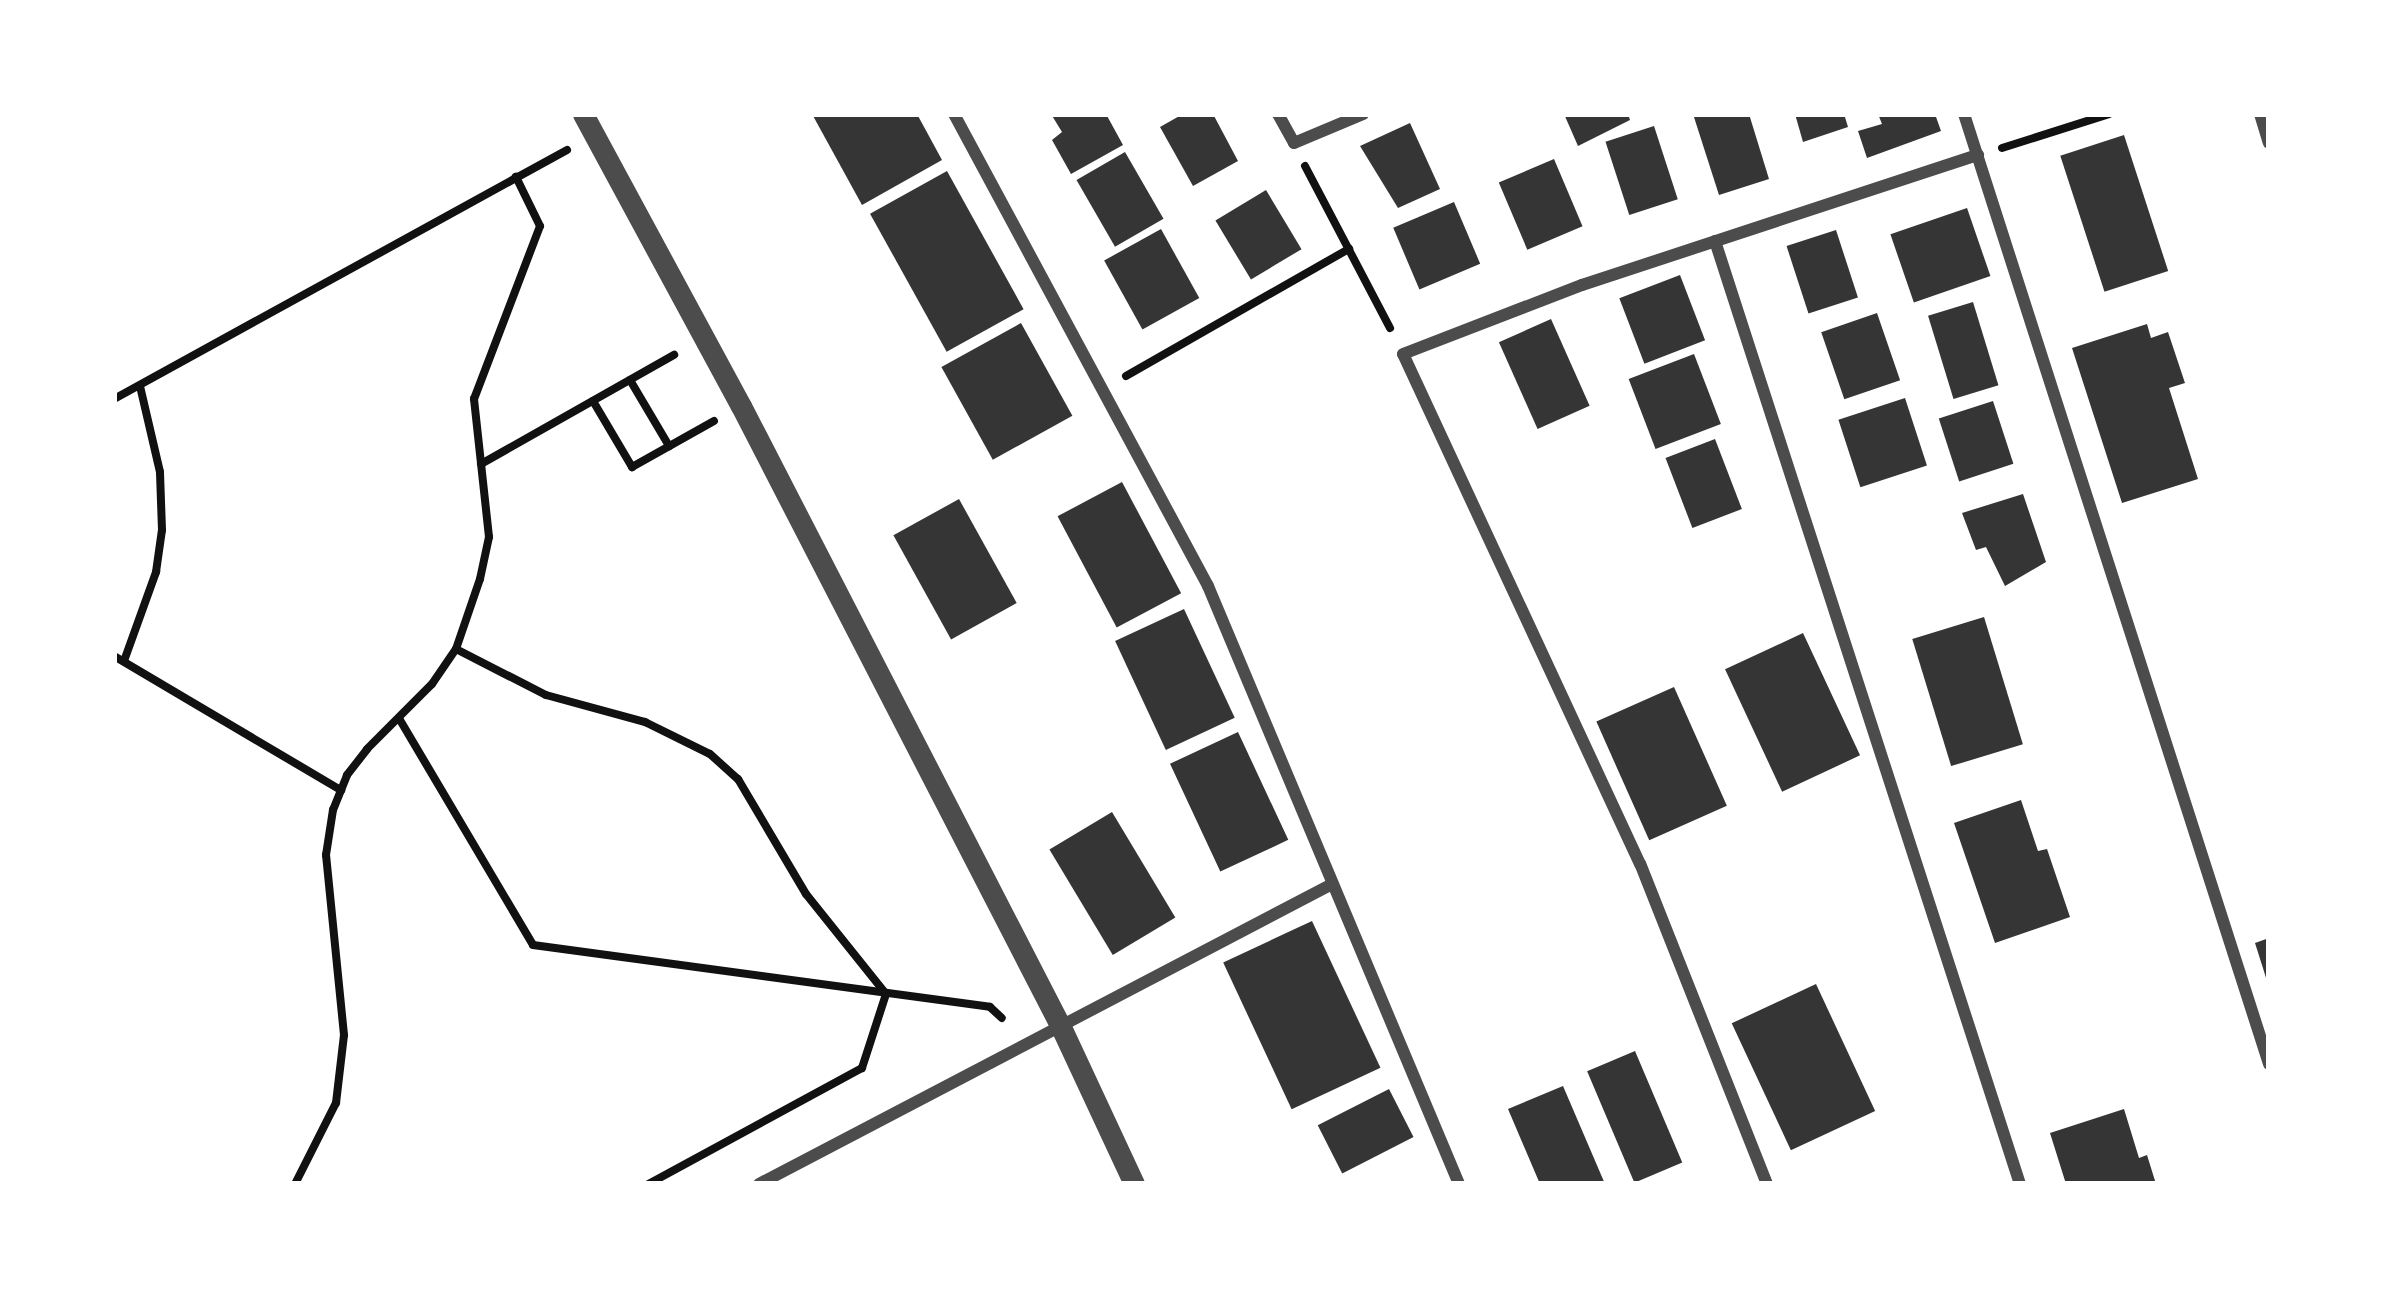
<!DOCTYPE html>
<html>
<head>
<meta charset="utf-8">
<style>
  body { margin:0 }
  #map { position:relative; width:2383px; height:1298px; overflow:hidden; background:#fff; font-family:"Exo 2",sans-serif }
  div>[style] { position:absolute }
  .building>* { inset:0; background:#353535; transform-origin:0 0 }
  .path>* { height:8px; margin:-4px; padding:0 4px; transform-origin:4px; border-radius:4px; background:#111 }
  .minor>* { height:12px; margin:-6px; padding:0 6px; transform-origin:6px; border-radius:6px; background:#4c4c4c }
  .tertiary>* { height:21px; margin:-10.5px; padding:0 10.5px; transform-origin:10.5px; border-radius:10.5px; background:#4c4c4c }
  span { translate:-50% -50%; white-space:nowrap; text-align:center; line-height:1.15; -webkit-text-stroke:9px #fff; paint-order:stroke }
  .frame { position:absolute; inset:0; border:117px solid #fff; pointer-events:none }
</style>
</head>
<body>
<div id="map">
  <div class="building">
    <div style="clip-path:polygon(812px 114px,917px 114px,942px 160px,862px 205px)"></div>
    <div style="clip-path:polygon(1051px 114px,1106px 114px,1123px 145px,1071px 174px,1052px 140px,1062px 132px)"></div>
    <div style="clip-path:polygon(1183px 114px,1213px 114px,1238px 161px,1193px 186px,1160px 127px)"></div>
    <div style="clip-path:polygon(1564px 114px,1628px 114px,1630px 120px,1578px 146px)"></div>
    <div style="clip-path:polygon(1693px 114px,1749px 114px,1769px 179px,1719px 195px)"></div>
    <div style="clip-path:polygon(1795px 114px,1844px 114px,1848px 127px,1803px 142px)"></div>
    <div style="clip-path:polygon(1878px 114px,1935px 114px,1941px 131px,1867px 158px,1858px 131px,1882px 124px)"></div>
    <div style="clip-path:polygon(1410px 123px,1440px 189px,1398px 208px,1360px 146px)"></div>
    <div style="left:1654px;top:126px;width:77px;height:51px;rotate:72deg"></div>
    <div style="left:2124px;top:135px;width:143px;height:67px;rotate:72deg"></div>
    <div style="left:1125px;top:152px;width:77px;height:56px;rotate:60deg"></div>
    <div style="left:1554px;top:159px;width:73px;height:60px;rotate:67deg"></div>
    <div style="left:947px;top:171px;width:158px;height:88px;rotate:61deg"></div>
    <div style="left:1266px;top:190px;width:69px;height:59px;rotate:59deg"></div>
    <div style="left:1454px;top:202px;width:67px;height:66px;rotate:67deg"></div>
    <div style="left:1967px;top:208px;width:72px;height:81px;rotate:71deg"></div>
    <div style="left:1161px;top:229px;width:79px;height:65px;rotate:61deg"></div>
    <div style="left:1836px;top:230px;width:71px;height:52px;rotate:72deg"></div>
    <div style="left:1680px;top:275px;width:70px;height:65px;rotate:69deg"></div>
    <div style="left:1973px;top:302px;width:87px;height:47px;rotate:73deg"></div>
    <div style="left:1877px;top:313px;width:71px;height:59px;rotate:71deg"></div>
    <div style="left:1551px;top:319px;width:95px;height:57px;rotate:66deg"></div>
    <div style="left:1021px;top:323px;width:106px;height:91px;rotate:61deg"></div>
    <div style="clip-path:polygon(2147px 324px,2151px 338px,2168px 332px,2185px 383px,2169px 388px,2198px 479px,2122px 503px,2072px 348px)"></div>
    <div style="left:1694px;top:354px;width:75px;height:70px;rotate:69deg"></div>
    <div style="left:1905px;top:398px;width:71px;height:70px;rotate:72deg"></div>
    <div style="left:1993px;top:401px;width:66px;height:57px;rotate:72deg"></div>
    <div style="left:1715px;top:439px;width:75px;height:53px;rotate:69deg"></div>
    <div style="left:1122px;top:482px;width:126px;height:73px;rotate:62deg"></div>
    <div style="clip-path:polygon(2023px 494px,2046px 562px,2005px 586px,1986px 547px,1976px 550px,1962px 513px)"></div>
    <div style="left:959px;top:499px;width:119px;height:75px;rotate:61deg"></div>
    <div style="left:1184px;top:609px;width:120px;height:76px;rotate:65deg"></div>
    <div style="left:1984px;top:617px;width:133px;height:75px;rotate:73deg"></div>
    <div style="left:1803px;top:633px;width:135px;height:86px;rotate:65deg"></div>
    <div style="left:1674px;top:687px;width:130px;height:85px;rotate:66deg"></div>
    <div style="left:1238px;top:732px;width:119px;height:75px;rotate:65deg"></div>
    <div style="clip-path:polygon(2021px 800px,2038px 851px,2047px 849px,2070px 917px,1995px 943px,1954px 823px)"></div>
    <div style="left:1112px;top:812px;width:123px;height:73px;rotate:59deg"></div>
    <div style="left:1312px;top:921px;width:162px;height:98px;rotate:65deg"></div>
    <div style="clip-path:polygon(2269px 938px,2269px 983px,2268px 984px,2255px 943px)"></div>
    <div style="left:1816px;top:984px;width:140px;height:93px;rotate:65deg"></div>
    <div style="left:1635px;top:1051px;width:121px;height:52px;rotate:67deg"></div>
    <div style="clip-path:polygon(1563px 1086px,1605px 1184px,1540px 1184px,1508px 1109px)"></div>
    <div style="left:1389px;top:1089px;width:54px;height:80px;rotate:63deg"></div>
    <div style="clip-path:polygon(2124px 1109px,2139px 1158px,2147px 1155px,2156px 1184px,2066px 1184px,2050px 1133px)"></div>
  </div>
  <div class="path">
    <div style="left:2002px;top:148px;width:112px;rotate:-17.6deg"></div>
    <div style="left:1305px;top:166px;width:183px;rotate:62.3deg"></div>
    <div style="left:1126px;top:376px;width:257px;rotate:-29.7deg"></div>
    <div style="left:630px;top:380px;width:77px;rotate:59.4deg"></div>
    <div style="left:114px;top:399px;width:517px;rotate:-28.8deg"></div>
    <div style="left:593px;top:401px;width:77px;rotate:59.4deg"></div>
    <div style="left:632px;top:467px;width:94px;rotate:-29.3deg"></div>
    <div style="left:481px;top:464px;width:222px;rotate:-29.5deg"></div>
    <div style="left:456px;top:649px;width:101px;rotate:27.1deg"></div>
    <div style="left:546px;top:695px;width:103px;rotate:15.3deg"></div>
    <div style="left:645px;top:722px;width:72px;rotate:26.2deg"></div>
    <div style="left:710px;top:754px;width:38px;rotate:42deg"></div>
    <div style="left:738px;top:779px;width:134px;rotate:59.4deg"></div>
    <div style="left:806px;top:894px;width:128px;rotate:51.3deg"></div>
    <div style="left:886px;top:994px;width:78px;rotate:108deg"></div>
    <div style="left:862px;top:1068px;width:243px;rotate:151.5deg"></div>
    <div style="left:114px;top:656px;width:264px;rotate:30.6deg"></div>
    <div style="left:124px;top:661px;width:95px;rotate:-70.2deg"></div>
    <div style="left:156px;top:572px;width:42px;rotate:-81.9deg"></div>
    <div style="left:162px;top:530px;width:58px;rotate:-92deg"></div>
    <div style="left:160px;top:472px;width:88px;rotate:-103.1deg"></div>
    <div style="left:400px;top:720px;width:261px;rotate:59.4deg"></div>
    <div style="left:533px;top:945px;width:461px;rotate:7.7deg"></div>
    <div style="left:990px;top:1007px;width:16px;rotate:43deg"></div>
    <div style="left:295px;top:1184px;width:91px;rotate:-63.2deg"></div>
    <div style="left:336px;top:1103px;width:68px;rotate:-83.3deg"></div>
    <div style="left:344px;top:1035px;width:181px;rotate:-95.7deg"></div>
    <div style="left:326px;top:855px;width:46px;rotate:-81.2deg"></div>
    <div style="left:333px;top:810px;width:38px;rotate:-68deg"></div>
    <div style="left:347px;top:775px;width:33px;rotate:-52deg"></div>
    <div style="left:367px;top:749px;width:92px;rotate:-45deg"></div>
    <div style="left:432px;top:684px;width:42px;rotate:-55.6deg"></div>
    <div style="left:456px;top:649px;width:74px;rotate:-71.1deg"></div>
    <div style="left:480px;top:579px;width:43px;rotate:-77.9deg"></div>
    <div style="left:489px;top:537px;width:139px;rotate:-96.2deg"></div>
    <div style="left:474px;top:399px;width:185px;rotate:-69.1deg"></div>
    <div style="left:540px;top:226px;width:55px;rotate:-116.1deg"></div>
  </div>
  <div class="minor">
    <div style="left:954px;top:114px;width:536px;rotate:61.71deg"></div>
    <div style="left:1208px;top:586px;width:649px;rotate:67.23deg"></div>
    <div style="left:1278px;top:114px;width:33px;rotate:61deg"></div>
    <div style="left:1294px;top:143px;width:75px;rotate:-22.8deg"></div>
    <div style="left:1964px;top:114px;width:998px;rotate:72.2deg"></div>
    <div style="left:2260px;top:114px;width:30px;rotate:73deg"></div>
    <div style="left:1715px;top:241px;width:991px;rotate:72.08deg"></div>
    <div style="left:759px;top:1184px;width:647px;rotate:-27.63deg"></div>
    <div style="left:1767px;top:1184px;width:344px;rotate:-111.6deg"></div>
    <div style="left:1640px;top:864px;width:562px;rotate:-114.92deg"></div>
    <div style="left:1403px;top:354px;width:192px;rotate:-21.1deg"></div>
    <div style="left:1582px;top:285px;width:417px;rotate:-18.2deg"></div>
  </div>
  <div class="tertiary">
    <div style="left:583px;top:114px;width:332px;rotate:61.6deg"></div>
    <div style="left:741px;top:406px;width:696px;rotate:62.74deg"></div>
    <div style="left:1060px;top:1025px;width:175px;rotate:65deg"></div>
  </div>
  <div class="frame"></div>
</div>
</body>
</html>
